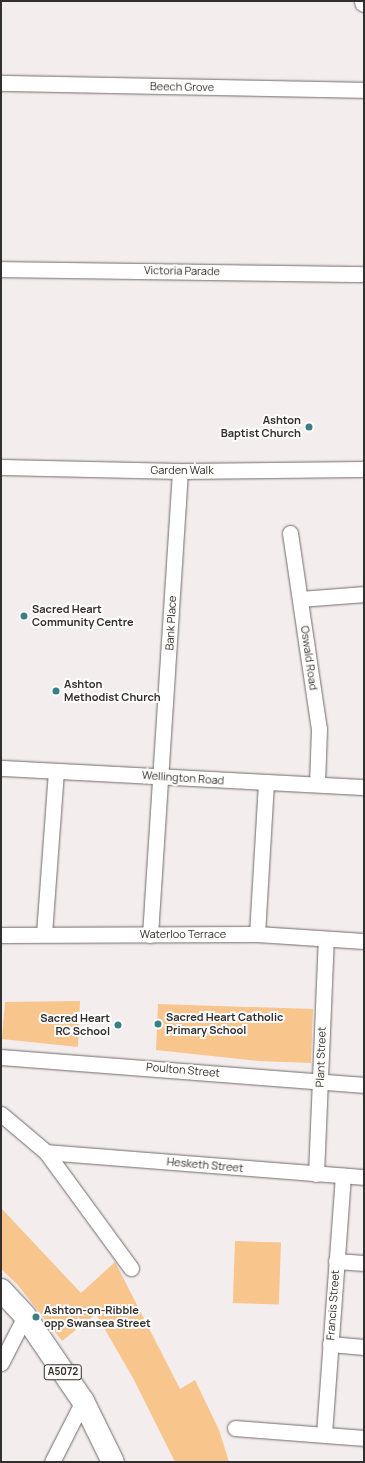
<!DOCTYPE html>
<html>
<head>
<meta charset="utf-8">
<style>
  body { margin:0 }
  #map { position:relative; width:365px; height:1463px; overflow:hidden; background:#f4edee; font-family:Manrope,sans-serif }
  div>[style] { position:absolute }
  .green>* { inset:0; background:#f8c58c; transform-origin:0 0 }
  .roads { filter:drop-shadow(0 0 1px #706a6b) drop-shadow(0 0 1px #706a6b) }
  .minor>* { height:15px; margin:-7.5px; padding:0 7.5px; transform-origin:7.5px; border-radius:7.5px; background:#fff }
  .tertiary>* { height:19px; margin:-9.5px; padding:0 9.5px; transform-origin:9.5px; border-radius:9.5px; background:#fff }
  .primary>* { height:22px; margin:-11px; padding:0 11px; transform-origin:11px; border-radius:11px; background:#fff }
  .dots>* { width:11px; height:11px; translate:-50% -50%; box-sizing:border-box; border:2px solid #fffcfc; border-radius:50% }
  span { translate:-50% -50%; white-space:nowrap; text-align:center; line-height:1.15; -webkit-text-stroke:4px #fffcfc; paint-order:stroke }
  .shield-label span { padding:1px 3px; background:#fffcfc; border:1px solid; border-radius:3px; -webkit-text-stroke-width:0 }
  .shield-label { font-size:10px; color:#312f2f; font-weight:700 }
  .street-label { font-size:11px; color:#312f2f }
  .poi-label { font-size:11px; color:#312f2f; font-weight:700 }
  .right { translate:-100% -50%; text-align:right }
  .left { translate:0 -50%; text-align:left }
  .frame { position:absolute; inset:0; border:2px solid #312f2f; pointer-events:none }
</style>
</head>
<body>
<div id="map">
  <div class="green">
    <div style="clip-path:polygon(80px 1001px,78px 1047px,2px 1039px,5px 1002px)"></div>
    <div style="clip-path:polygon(158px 1004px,313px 1009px,311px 1063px,259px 1061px,156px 1050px)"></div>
    <div style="clip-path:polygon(1px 1208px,81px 1293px,115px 1262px,180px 1389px,195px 1380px,219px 1430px,229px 1462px,175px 1462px,133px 1378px,96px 1314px,62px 1341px,17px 1284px,1px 1269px)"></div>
    <div style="left:235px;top:1241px;width:46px;height:62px;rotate:2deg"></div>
  </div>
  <div class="roads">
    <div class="minor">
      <div style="left:1px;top:83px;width:363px;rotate:1.1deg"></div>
      <div style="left:1px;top:269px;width:363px;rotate:0.8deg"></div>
      <div style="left:1px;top:467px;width:179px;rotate:1.3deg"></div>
      <div style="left:180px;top:471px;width:184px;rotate:-0.6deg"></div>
      <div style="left:290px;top:533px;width:198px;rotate:81.6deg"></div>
      <div style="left:319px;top:729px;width:55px;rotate:92.1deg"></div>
      <div style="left:301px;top:599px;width:63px;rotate:-4.5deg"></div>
      <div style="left:1px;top:768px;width:363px;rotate:3deg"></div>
      <div style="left:44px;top:934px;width:163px;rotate:-85.8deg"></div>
      <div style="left:257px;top:934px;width:151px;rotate:-86.6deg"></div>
      <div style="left:1px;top:935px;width:256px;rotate:-0.2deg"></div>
      <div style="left:257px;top:934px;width:107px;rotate:3.7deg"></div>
      <div style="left:150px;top:935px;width:465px;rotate:-86.3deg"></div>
      <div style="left:1px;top:1057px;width:364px;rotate:4.4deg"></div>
      <div style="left:1px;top:1114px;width:59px;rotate:40.2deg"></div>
      <div style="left:46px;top:1152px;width:144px;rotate:53.8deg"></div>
      <div style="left:46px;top:1152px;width:319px;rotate:4.5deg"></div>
      <div style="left:316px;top:1174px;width:235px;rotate:-87.6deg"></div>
      <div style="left:336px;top:1261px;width:28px;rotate:4deg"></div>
      <div style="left:330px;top:1344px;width:34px;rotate:5deg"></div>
      <div style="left:1px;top:1363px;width:53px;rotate:-62.9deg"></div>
      <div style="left:235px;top:1428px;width:129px;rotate:4.4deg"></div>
      <div style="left:324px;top:1434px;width:259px;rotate:-85.8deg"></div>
      <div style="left:52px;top:1462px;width:68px;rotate:-63.1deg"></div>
    </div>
    <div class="tertiary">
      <div style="left:364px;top:1px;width:1px;rotate:90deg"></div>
    </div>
    <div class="primary">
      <div style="left:1px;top:1290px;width:35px;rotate:47deg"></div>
      <div style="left:25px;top:1316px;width:103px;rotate:55.7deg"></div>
      <div style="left:83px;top:1401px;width:68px;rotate:63.8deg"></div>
    </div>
  </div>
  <div class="dots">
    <div style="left:309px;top:427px;background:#387f88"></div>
    <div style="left:24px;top:616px;background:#387f88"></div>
    <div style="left:56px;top:691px;background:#387f88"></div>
    <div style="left:158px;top:1024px;background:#387f88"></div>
    <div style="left:118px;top:1025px;background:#387f88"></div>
    <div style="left:36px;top:1317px;background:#387f88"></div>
  </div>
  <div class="shield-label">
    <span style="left:63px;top:1372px">A5072</span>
  </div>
  <div class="street-label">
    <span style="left:182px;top:87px;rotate:1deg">Beech Grove</span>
    <span style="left:182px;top:271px;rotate:1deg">Victoria Parade</span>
    <span style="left:182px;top:470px">Garden Walk</span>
    <span style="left:171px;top:623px;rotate:-87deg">Bank Place</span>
    <span style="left:309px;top:658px;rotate:82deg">Oswald Road</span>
    <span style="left:183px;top:778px;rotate:4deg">Wellington Road</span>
    <span style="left:183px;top:934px">Waterloo Terrace</span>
    <span style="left:321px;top:1057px;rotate:-88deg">Plant Street</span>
    <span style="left:183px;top:1070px;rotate:5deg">Poulton Street</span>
    <span style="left:205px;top:1165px;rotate:5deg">Hesketh Street</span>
    <span style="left:333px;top:1305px;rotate:-86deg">Francis Street</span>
  </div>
  <div class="poi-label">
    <span class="right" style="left:301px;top:427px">Ashton<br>Baptist Church</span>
    <span class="left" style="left:32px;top:616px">Sacred Heart<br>Community Centre</span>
    <span class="left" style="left:64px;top:691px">Ashton<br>Methodist Church</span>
    <span class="left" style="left:166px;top:1024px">Sacred Heart Catholic<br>Primary School</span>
    <span class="right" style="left:110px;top:1025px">Sacred Heart<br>RC School</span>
    <span class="left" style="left:44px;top:1317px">Ashton-on-Ribble<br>opp Swansea Street</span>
  </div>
  <div class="frame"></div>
</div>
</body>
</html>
